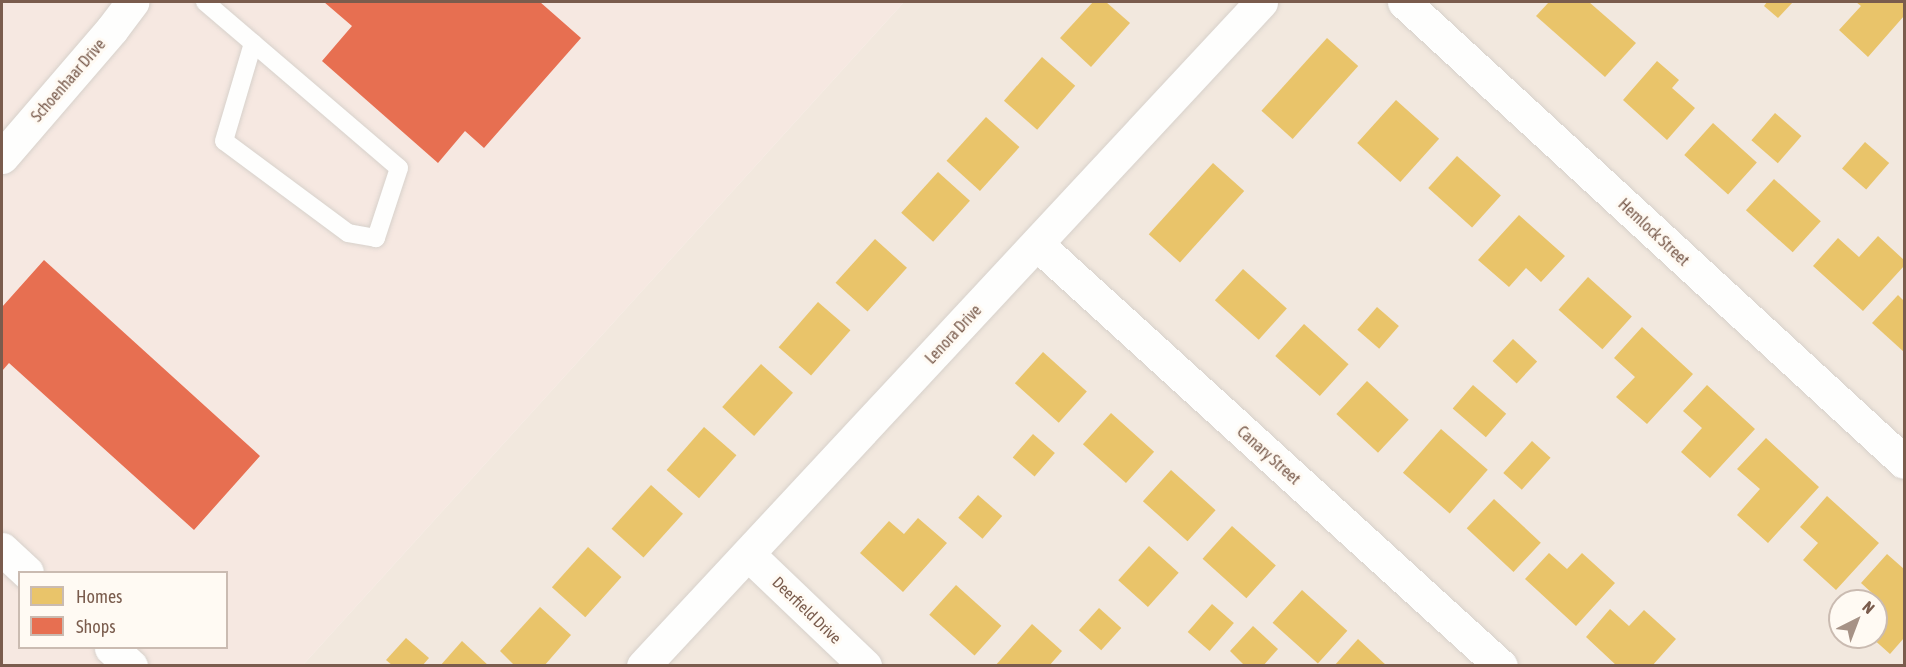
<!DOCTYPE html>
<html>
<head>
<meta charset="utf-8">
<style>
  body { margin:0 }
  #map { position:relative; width:1906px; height:667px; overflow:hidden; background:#f9f5f0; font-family:"Asap Condensed",sans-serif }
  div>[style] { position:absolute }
  .residential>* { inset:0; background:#f2e8de }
  .commercial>* { inset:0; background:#f6e8e1 }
  .homes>* { inset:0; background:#e9c46a; transform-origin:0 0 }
  .shops>* { inset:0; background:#e76f51 }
  .roads { filter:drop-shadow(0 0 2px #d7d1cb) drop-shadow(0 0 2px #d7d1cb) }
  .lane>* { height:18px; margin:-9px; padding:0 9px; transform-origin:9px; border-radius:9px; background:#fefefd }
  .street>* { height:33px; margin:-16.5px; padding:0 16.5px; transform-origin:16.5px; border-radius:16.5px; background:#fefefd }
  span { translate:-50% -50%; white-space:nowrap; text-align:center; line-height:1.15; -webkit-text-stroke:6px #fffaf3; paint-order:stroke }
  .street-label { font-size:16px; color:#7a5c4d }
  .frame { position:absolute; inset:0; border:3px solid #7a5c4d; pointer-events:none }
  .legend { position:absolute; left:18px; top:571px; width:210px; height:78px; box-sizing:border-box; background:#fffaf3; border:2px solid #cabbb1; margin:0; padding:8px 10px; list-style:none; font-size:18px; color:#7a5c4d }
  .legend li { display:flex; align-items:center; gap:12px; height:30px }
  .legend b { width:30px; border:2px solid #cabbb1 }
  .north { position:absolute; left:1828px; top:589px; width:60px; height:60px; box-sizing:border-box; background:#fffaf3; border:2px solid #cabbb1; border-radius:50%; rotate:42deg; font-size:16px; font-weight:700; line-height:24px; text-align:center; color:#7a5c4d }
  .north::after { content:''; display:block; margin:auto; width:21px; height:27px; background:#a69286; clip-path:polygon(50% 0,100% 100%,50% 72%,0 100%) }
</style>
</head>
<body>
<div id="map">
  <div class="residential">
    <div style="clip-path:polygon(evenodd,904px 2px,1904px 2px,1904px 665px,302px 666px,904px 2px,1840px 601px,1876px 601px,1876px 637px,1840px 637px,1840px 601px)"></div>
  </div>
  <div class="commercial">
    <div style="clip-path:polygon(evenodd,2px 2px,904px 2px,302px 666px,2px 665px,2px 2px,20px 572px,226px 572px,226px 648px,20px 648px,20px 572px)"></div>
  </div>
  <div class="homes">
    <div style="clip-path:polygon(1093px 2px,1106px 2px,1130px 23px,1091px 67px,1060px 38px)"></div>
    <div style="clip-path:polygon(1549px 2px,1589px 2px,1636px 43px,1605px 77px,1536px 16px)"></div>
    <div style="clip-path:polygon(1767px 2px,1793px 2px,1778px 18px,1764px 6px)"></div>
    <div style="clip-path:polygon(1856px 2px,1904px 2px,1904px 16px,1868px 57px,1839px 30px,1861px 6px)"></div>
    <div style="left:1327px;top:38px;width:42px;height:98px;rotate:42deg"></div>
    <div style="left:1042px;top:57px;width:44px;height:58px;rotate:41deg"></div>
    <div style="clip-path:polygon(1657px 61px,1679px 80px,1672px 88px,1695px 108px,1667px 140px,1623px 100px)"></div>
    <div style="left:1396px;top:100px;width:58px;height:58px;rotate:42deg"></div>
    <div style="left:1775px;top:113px;width:35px;height:36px;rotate:41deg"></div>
    <div style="left:986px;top:117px;width:45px;height:59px;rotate:42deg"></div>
    <div style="left:1713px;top:123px;width:59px;height:43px;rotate:42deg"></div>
    <div style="left:1865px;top:142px;width:32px;height:35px;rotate:41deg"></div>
    <div style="left:1457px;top:156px;width:59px;height:43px;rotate:42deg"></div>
    <div style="left:1213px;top:163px;width:42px;height:96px;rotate:42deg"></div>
    <div style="left:938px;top:172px;width:43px;height:55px;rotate:42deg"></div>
    <div style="left:1774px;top:179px;width:63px;height:42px;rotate:42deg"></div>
    <div style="clip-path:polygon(1519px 215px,1565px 256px,1541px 282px,1526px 268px,1509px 287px,1478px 260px)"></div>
    <div style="clip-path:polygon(1878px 236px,1904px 260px,1904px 266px,1863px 311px,1813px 266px,1838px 238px,1859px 257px)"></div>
    <div style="left:875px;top:239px;width:43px;height:59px;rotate:42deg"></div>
    <div style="left:1243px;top:269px;width:59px;height:42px;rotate:42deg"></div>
    <div style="left:1588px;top:277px;width:59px;height:44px;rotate:42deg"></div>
    <div style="clip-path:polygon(1898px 295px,1904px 301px,1904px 352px,1872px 323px)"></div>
    <div style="left:818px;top:302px;width:43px;height:60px;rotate:41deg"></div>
    <div style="left:1377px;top:307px;width:29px;height:30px;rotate:41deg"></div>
    <div style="left:1304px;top:324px;width:60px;height:43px;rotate:42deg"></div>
    <div style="clip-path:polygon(1642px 327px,1693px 374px,1647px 424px,1616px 397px,1635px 377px,1614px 358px)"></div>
    <div style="left:1513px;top:339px;width:33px;height:30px;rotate:43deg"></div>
    <div style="left:1043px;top:352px;width:59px;height:42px;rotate:42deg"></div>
    <div style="left:761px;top:364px;width:43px;height:58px;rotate:42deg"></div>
    <div style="left:1367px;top:381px;width:57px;height:45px;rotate:43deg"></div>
    <div style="left:1473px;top:385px;width:44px;height:31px;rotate:41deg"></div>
    <div style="clip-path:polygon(1707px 385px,1755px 429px,1710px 478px,1681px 452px,1702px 428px,1683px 411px)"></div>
    <div style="left:1111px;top:413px;width:58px;height:42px;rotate:42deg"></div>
    <div style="left:704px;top:427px;width:43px;height:57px;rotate:41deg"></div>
    <div style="left:1441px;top:429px;width:62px;height:58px;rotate:41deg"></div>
    <div style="left:1033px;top:434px;width:29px;height:31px;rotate:41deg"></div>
    <div style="clip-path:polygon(1766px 438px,1819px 487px,1768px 543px,1737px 515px,1760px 489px,1737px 469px)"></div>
    <div style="left:1532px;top:441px;width:25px;height:43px;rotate:42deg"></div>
    <div style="left:1171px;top:470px;width:60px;height:42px;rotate:42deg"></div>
    <div style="left:651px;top:485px;width:43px;height:59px;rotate:42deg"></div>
    <div style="left:978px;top:495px;width:32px;height:30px;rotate:41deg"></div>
    <div style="clip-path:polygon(1827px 496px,1879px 543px,1836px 590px,1803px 560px,1818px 543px,1800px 527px)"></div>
    <div style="left:1494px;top:499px;width:64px;height:40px;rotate:43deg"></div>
    <div style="clip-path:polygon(918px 518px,947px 543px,903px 592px,860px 553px,889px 521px,904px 534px)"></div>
    <div style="left:1232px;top:526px;width:59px;height:44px;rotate:42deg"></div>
    <div style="left:1149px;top:546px;width:40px;height:46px;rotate:42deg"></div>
    <div style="left:588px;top:547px;width:45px;height:54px;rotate:42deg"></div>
    <div style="clip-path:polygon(1549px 553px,1567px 569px,1582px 553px,1615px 583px,1576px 626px,1525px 579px)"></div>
    <div style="clip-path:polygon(1887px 554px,1904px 569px,1904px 638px,1890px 654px,1871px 637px,1876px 637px,1876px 611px,1883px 603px,1861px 583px)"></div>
    <div style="left:956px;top:585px;width:61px;height:40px;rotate:42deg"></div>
    <div style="left:1302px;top:590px;width:61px;height:44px;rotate:42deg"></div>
    <div style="left:1212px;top:604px;width:29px;height:37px;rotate:41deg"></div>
    <div style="clip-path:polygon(540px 607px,571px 635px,544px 666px,515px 666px,500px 651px)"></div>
    <div style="left:1099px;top:608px;width:30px;height:30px;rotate:42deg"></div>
    <div style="clip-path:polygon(1610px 609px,1629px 626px,1644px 610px,1676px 639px,1652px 666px,1617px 666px,1586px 637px)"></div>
    <div style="clip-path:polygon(1032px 624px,1062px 651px,1049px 666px,995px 666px)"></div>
    <div style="clip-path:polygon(1253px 626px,1278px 649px,1263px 666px,1245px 666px,1230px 651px)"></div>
    <div style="clip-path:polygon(406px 638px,429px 658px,422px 666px,393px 666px,386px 660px)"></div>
    <div style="clip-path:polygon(1358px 639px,1387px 666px,1334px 666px)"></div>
    <div style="clip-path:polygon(462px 641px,489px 666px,440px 666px)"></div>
  </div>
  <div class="shops">
    <div style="clip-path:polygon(324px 2px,540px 2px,581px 38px,484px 148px,465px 131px,438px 163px,322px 61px,352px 26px)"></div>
    <div style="clip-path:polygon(44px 260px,260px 456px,194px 530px,9px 363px,2px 371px,2px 307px)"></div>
  </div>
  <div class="roads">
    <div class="lane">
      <div style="left:205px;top:2px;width:63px;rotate:40.5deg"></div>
      <div style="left:253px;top:43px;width:192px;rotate:40.6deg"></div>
      <div style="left:399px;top:168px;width:74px;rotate:108.2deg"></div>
      <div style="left:376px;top:238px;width:28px;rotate:-170deg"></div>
      <div style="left:348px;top:233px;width:154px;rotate:-143.4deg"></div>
      <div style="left:224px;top:141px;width:102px;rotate:-73.5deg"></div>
    </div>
    <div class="street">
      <div style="left:1404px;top:2px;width:679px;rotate:42.61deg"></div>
      <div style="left:2px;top:157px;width:169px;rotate:-49.3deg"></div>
      <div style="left:112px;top:29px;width:34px;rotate:-53deg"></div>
      <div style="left:1037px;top:244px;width:627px;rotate:42.29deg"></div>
      <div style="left:2px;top:549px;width:34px;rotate:43deg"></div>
      <div style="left:748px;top:554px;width:162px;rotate:43.7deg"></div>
      <div style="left:111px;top:648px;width:27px;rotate:42deg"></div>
      <div style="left:643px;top:666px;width:907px;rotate:-47.05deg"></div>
    </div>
  </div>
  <div class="street-label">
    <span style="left:68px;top:80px;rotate:-49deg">Schoenhaar Drive</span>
    <span style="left:1654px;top:232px;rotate:43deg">Hemlock Street</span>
    <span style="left:953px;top:334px;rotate:-47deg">Lenora Drive</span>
    <span style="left:1269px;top:455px;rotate:42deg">Canary Street</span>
    <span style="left:807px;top:610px;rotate:44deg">Deerfield Drive</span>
  </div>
  <div class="frame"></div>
  <ul class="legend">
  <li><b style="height:16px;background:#e9c46a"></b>Homes</li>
  <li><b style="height:16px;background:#e76f51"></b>Shops</li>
  </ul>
  <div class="north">N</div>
</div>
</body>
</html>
